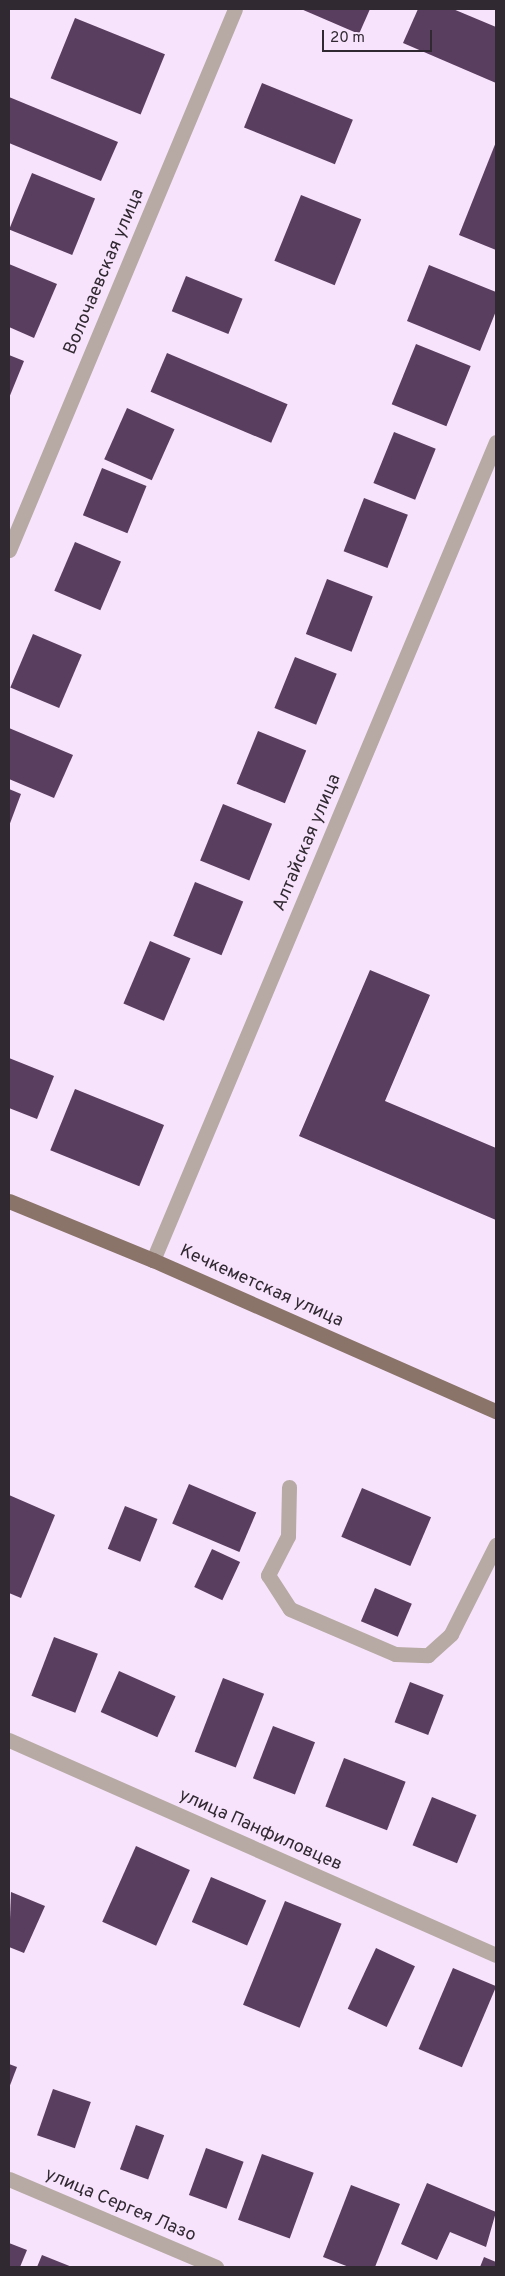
<!DOCTYPE html>
<html>
<head>
<meta charset="utf-8">
<style>
  body { margin:0 }
  #map { position:relative; width:505px; height:2276px; overflow:hidden; background:#f8e3fc; font-family:Overpass,sans-serif }
  div>[style] { position:absolute }
  .building>* { inset:0; background:#5a3e5f; transform-origin:0 0 }
  .service>* { height:15px; margin:-7.5px; padding:0 7.5px; transform-origin:7.5px; border-radius:7.5px; background:#b7aaa4 }
  .minor>* { height:15px; margin:-7.5px; padding:0 7.5px; transform-origin:7.5px; border-radius:7.5px; background:#b7aaa4 }
  .primary>* { height:15px; margin:-7.5px; padding:0 7.5px; transform-origin:7.5px; border-radius:7.5px; background:#8a7369 }
  span { translate:-50% -50%; white-space:nowrap; text-align:center; line-height:1.15; -webkit-text-stroke:5px #f8e3fc; paint-order:stroke }
  .street-label { font-size:18px; color:#312932 }
  .frame { position:absolute; inset:0; border:10px solid #312932; pointer-events:none }
  .scale { position:absolute; left:322px; top:30px; width:110px; height:22px; box-sizing:border-box; border:2px solid #312932; border-top:0; padding-left:6px; font-size:15px; line-height:18px; white-space:nowrap; color:#312932; -webkit-text-stroke:4px #f8e3fc; paint-order:stroke }
</style>
</head>
<body>
<div id="map">
  <div class="building">
    <div style="clip-path:polygon(301px 9px,370px 9px,359px 34px)"></div>
    <div style="clip-path:polygon(418px 9px,453px 9px,496px 27px,496px 83px,403px 43px)"></div>
    <div style="left:75px;top:18px;width:97px;height:65px;rotate:22deg"></div>
    <div style="left:262px;top:83px;width:98px;height:48px;rotate:22deg"></div>
    <div style="clip-path:polygon(9px 97px,118px 142px,101px 181px,9px 143px)"></div>
    <div style="clip-path:polygon(496px 142px,496px 250px,459px 235px)"></div>
    <div style="left:32px;top:173px;width:68px;height:61px;rotate:22deg"></div>
    <div style="left:301px;top:195px;width:65px;height:71px;rotate:22deg"></div>
    <div style="clip-path:polygon(9px 264px,57px 284px,34px 338px,9px 327px)"></div>
    <div style="clip-path:polygon(429px 265px,496px 292px,496px 311px,480px 351px,407px 321px)"></div>
    <div style="left:186px;top:276px;width:61px;height:38px;rotate:22deg"></div>
    <div style="left:416px;top:344px;width:59px;height:65px;rotate:22deg"></div>
    <div style="left:167px;top:353px;width:131px;height:42px;rotate:23deg"></div>
    <div style="clip-path:polygon(9px 355px,24px 361px,9px 398px)"></div>
    <div style="left:127px;top:408px;width:52px;height:56px;rotate:24deg"></div>
    <div style="left:394px;top:432px;width:45px;height:55px;rotate:22deg"></div>
    <div style="left:102px;top:468px;width:48px;height:51px;rotate:22deg"></div>
    <div style="left:364px;top:498px;width:47px;height:57px;rotate:21deg"></div>
    <div style="left:75px;top:542px;width:50px;height:53px;rotate:23deg"></div>
    <div style="left:327px;top:579px;width:49px;height:59px;rotate:21deg"></div>
    <div style="left:33px;top:634px;width:53px;height:58px;rotate:23deg"></div>
    <div style="left:295px;top:657px;width:45px;height:55px;rotate:22deg"></div>
    <div style="clip-path:polygon(9px 728px,73px 755px,54px 798px,9px 779px)"></div>
    <div style="left:258px;top:731px;width:52px;height:57px;rotate:22deg"></div>
    <div style="clip-path:polygon(9px 789px,21px 794px,9px 826px)"></div>
    <div style="left:223px;top:804px;width:53px;height:61px;rotate:22deg"></div>
    <div style="left:195px;top:882px;width:52px;height:58px;rotate:22deg"></div>
    <div style="left:150px;top:941px;width:44px;height:68px;rotate:23deg"></div>
    <div style="clip-path:polygon(370px 970px,430px 995px,385px 1101px,496px 1148px,496px 1220px,299px 1136px)"></div>
    <div style="clip-path:polygon(9px 1058px,54px 1076px,37px 1119px,9px 1108px)"></div>
    <div style="left:75px;top:1089px;width:96px;height:66px;rotate:22deg"></div>
    <div style="left:189px;top:1484px;width:73px;height:43px;rotate:23deg"></div>
    <div style="left:362px;top:1488px;width:75px;height:53px;rotate:23deg"></div>
    <div style="clip-path:polygon(9px 1495px,55px 1515px,21px 1598px,9px 1593px)"></div>
    <div style="left:125px;top:1506px;width:35px;height:46px;rotate:22deg"></div>
    <div style="left:212px;top:1549px;width:31px;height:42px;rotate:25deg"></div>
    <div style="left:375px;top:1588px;width:40px;height:36px;rotate:23deg"></div>
    <div style="left:54px;top:1637px;width:47px;height:63px;rotate:21deg"></div>
    <div style="left:119px;top:1671px;width:62px;height:45px;rotate:24deg"></div>
    <div style="left:223px;top:1678px;width:44px;height:79px;rotate:21deg"></div>
    <div style="left:410px;top:1682px;width:36px;height:43px;rotate:21deg"></div>
    <div style="left:273px;top:1726px;width:45px;height:56px;rotate:21deg"></div>
    <div style="left:344px;top:1758px;width:66px;height:52px;rotate:21deg"></div>
    <div style="left:432px;top:1797px;width:48px;height:52px;rotate:22deg"></div>
    <div style="left:136px;top:1846px;width:59px;height:83px;rotate:24deg"></div>
    <div style="left:211px;top:1877px;width:60px;height:49px;rotate:23deg"></div>
    <div style="clip-path:polygon(11px 1892px,45px 1906px,24px 1953px,9px 1947px)"></div>
    <div style="left:285px;top:1901px;width:61px;height:112px;rotate:22deg"></div>
    <div style="left:376px;top:1948px;width:43px;height:67px;rotate:25deg"></div>
    <div style="left:453px;top:1968px;width:47px;height:88px;rotate:23deg"></div>
    <div style="clip-path:polygon(9px 2064px,17px 2067px,9px 2088px)"></div>
    <div style="left:53px;top:2089px;width:40px;height:49px;rotate:19deg"></div>
    <div style="left:136px;top:2125px;width:30px;height:47px;rotate:20deg"></div>
    <div style="left:206px;top:2148px;width:40px;height:50px;rotate:20deg"></div>
    <div style="left:262px;top:2154px;width:55px;height:70px;rotate:20deg"></div>
    <div style="clip-path:polygon(427px 2183px,496px 2212px,486px 2247px,450px 2232px,437px 2260px,401px 2244px)"></div>
    <div style="clip-path:polygon(351px 2185px,400px 2204px,375px 2267px,349px 2267px,323px 2257px)"></div>
    <div style="clip-path:polygon(9px 2243px,27px 2250px,20px 2267px,9px 2267px)"></div>
    <div style="clip-path:polygon(42px 2255px,72px 2267px,37px 2267px)"></div>
    <div style="clip-path:polygon(484px 2257px,496px 2262px,496px 2267px,480px 2267px)"></div>
  </div>
  <div class="service">
    <div style="left:289px;top:1487px;width:49px;rotate:91.2deg"></div>
    <div style="left:288px;top:1536px;width:44px;rotate:117.1deg"></div>
    <div style="left:268px;top:1575px;width:40px;rotate:57.1deg"></div>
    <div style="left:290px;top:1609px;width:114px;rotate:23.2deg"></div>
    <div style="left:395px;top:1654px;width:33px;rotate:2deg"></div>
    <div style="left:428px;top:1655px;width:31px;rotate:-42deg"></div>
    <div style="left:451px;top:1634px;width:100px;rotate:-63.2deg"></div>
  </div>
  <div class="minor">
    <div style="left:9px;top:550px;width:586px;rotate:-67.33deg"></div>
    <div style="left:153px;top:1260px;width:887px;rotate:-67.25deg"></div>
    <div style="left:9px;top:1740px;width:532px;rotate:23.82deg"></div>
    <div style="left:9px;top:2179px;width:225px;rotate:23deg"></div>
  </div>
  <div class="primary">
    <div style="left:9px;top:1201px;width:156px;rotate:22.3deg"></div>
    <div style="left:153px;top:1260px;width:375px;rotate:23.8deg"></div>
  </div>
  <div class="street-label">
    <span style="left:105px;top:272px;rotate:-67deg">Волочаевская улица</span>
    <span style="left:308px;top:843px;rotate:-67deg">Алтайская улица</span>
    <span style="left:261px;top:1287px;rotate:24deg">Кечкеметская улица</span>
    <span style="left:260px;top:1831px;rotate:24deg">улица Панфиловцев</span>
    <span style="left:120px;top:2206px;rotate:23deg">улица Сергея Лазо</span>
  </div>
  <div class="frame"></div>
  <div class="scale">20 m</div>
</div>
</body>
</html>
